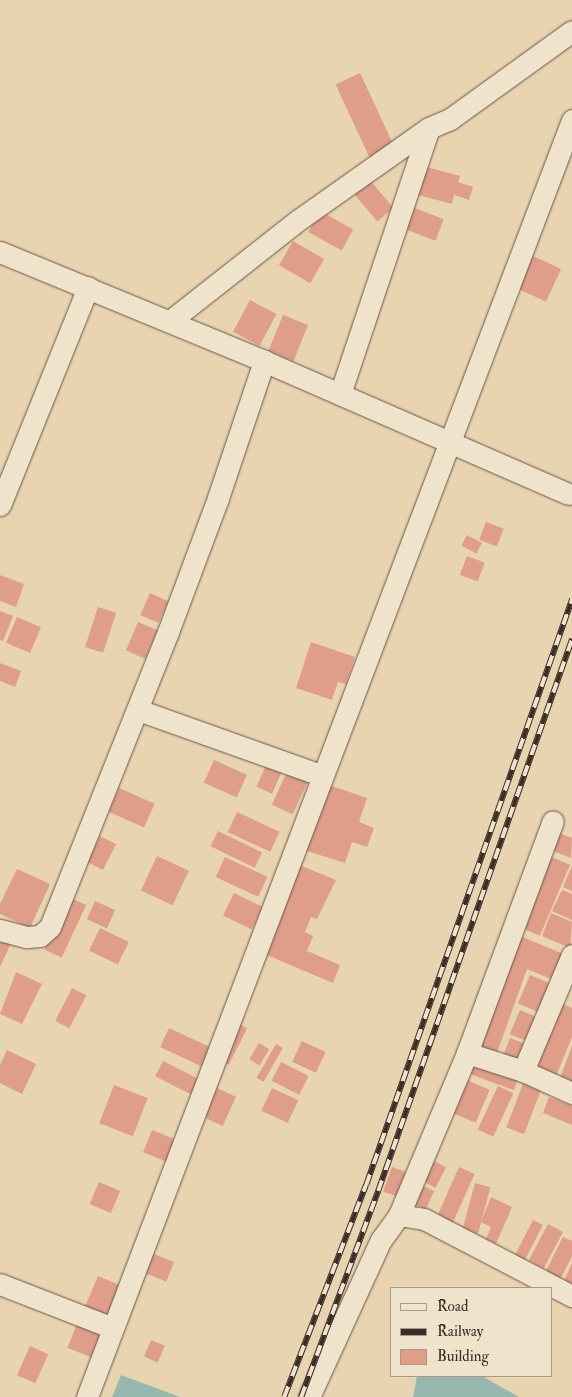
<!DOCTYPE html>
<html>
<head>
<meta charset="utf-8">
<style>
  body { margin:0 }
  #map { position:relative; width:572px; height:1397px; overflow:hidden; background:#e8d4b0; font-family:"IM FELL Double Pica",serif }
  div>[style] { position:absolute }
  .water>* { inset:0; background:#97b8ae }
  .building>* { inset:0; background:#de9e8a; transform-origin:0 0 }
  .roads { filter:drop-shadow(0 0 1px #675749) drop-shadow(0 0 1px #675749) }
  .street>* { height:21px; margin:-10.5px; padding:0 10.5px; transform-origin:10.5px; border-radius:10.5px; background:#f0e3cc }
  .rail>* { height:5.5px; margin-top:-2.75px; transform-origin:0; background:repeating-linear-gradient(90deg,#f0e3cc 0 11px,#3c2d27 0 22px); box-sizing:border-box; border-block:1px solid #3c2d27 }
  span { translate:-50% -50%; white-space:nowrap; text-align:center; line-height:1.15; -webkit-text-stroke:5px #f0e3cc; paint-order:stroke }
  .legend { position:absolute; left:390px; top:1287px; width:162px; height:90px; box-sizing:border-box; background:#f0e3cc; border:1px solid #a89a8a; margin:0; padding:6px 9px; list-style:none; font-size:15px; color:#3c2d27 }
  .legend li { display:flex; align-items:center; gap:10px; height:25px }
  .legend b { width:25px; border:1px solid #a89a8a }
</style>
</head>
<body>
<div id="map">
  <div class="water">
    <div style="clip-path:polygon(121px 1375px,180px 1397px,112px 1397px)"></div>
    <div style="clip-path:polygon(417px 1376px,482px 1376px,519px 1397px,413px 1397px)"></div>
  </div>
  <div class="building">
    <div style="left:360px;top:73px;width:82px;height:27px;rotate:65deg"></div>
    <div style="clip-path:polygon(426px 167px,460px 176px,458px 182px,473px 187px,469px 200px,454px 195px,452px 204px,418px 195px)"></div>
    <div style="left:369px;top:179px;width:38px;height:21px;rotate:50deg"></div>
    <div style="left:412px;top:207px;width:34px;height:23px;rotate:21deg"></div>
    <div style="left:320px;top:211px;width:38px;height:24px;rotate:29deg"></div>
    <div style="left:293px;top:241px;width:36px;height:28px;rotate:30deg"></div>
    <div style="left:533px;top:256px;width:31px;height:36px;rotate:25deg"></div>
    <div style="left:250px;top:300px;width:30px;height:36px;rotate:28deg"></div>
    <div style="left:283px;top:315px;width:27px;height:39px;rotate:22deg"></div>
    <div style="left:486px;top:522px;width:19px;height:19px;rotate:21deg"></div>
    <div style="left:467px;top:535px;width:17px;height:12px;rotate:28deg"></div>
    <div style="left:467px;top:556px;width:19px;height:20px;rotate:21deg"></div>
    <div style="clip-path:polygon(0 575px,24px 584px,16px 607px,0 601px)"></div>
    <div style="left:150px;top:593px;width:20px;height:24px;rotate:24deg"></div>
    <div style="left:98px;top:607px;width:19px;height:42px;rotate:18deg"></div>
    <div style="clip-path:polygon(0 611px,13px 616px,3px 641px,0 640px)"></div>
    <div style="left:17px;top:617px;width:26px;height:28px;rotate:23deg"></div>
    <div style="left:138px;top:622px;width:21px;height:31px;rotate:23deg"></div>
    <div style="clip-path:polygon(311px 642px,355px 657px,346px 684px,338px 682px,332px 700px,296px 688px)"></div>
    <div style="clip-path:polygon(0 663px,21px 671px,15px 687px,0 681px)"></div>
    <div style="left:214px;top:760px;width:36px;height:25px;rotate:24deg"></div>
    <div style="left:267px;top:763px;width:17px;height:26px;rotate:24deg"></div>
    <div style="left:287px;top:772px;width:23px;height:36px;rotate:25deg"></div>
    <div style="clip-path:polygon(326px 784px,367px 798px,359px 822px,374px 828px,367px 847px,352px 842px,345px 863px,304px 850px)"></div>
    <div style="left:119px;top:788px;width:39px;height:26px;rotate:24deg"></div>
    <div style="left:237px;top:812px;width:47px;height:22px;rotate:25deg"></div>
    <div style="left:218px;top:831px;width:49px;height:17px;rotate:26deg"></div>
    <div style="clip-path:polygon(554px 831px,572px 838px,571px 858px,548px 849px)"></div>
    <div style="left:100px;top:836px;width:18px;height:29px;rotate:27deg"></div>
    <div style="left:547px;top:855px;width:25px;height:77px;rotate:23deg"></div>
    <div style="left:157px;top:856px;width:35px;height:38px;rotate:25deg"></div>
    <div style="left:225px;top:857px;width:47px;height:22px;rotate:25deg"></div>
    <div style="clip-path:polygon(297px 864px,336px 880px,317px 919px,311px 917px,305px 932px,313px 936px,307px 951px,340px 965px,333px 983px,262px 953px)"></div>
    <div style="clip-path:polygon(572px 866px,572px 891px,563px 887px)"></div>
    <div style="clip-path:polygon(17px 869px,50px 884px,30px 928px,0 914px,0 904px)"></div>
    <div style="clip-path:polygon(562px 890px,572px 894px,572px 920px,552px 911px)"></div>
    <div style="left:234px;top:893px;width:32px;height:25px;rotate:26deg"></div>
    <div style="left:69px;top:897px;width:19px;height:58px;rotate:25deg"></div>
    <div style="left:95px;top:901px;width:22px;height:20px;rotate:24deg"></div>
    <div style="clip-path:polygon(551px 913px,572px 922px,570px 948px,542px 936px)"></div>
    <div style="left:100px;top:928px;width:32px;height:25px;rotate:26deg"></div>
    <div style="clip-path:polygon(515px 934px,566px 955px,556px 981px,527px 969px,494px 1061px,470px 1051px)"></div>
    <div style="clip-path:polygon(0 938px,11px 943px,0 967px)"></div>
    <div style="clip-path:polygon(16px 972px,42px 984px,22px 1024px,0 1014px)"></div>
    <div style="left:530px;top:975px;width:28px;height:31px;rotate:23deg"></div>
    <div style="left:72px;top:988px;width:16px;height:37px;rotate:27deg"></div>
    <div style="clip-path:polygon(556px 1001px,572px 1008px,572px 1037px,554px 1081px,527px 1069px)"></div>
    <div style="left:520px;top:1010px;width:21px;height:26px;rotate:23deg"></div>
    <div style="left:233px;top:1021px;width:16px;height:41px;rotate:27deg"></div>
    <div style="left:169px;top:1028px;width:47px;height:21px;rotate:25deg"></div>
    <div style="left:510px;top:1038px;width:19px;height:26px;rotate:21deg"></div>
    <div style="left:302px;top:1041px;width:26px;height:23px;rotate:25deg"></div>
    <div style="left:259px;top:1043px;width:12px;height:19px;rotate:31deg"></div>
    <div style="left:276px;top:1044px;width:8px;height:39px;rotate:30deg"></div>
    <div style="clip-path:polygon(572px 1046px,572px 1088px,558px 1083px)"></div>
    <div style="clip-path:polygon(7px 1050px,36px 1064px,22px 1094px,0 1083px,0 1065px)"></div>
    <div style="left:472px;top:1059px;width:50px;height:15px;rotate:20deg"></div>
    <div style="left:163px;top:1061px;width:42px;height:17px;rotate:27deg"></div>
    <div style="left:281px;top:1062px;width:31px;height:21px;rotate:27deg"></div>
    <div style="left:526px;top:1076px;width:19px;height:55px;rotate:21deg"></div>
    <div style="left:462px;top:1078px;width:30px;height:36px;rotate:23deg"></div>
    <div style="left:114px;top:1085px;width:36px;height:41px;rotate:21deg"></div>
    <div style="left:498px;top:1086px;width:17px;height:48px;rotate:25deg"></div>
    <div style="left:217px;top:1088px;width:21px;height:32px;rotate:25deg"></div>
    <div style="left:272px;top:1088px;width:29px;height:25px;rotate:25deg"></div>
    <div style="clip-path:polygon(549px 1097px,572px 1106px,572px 1125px,543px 1113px)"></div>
    <div style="left:152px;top:1130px;width:29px;height:24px;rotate:22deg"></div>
    <div style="left:430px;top:1159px;width:18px;height:23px;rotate:27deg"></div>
    <div style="left:392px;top:1167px;width:20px;height:26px;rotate:20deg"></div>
    <div style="left:459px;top:1167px;width:17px;height:55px;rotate:24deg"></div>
    <div style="left:99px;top:1182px;width:23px;height:24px;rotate:23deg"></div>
    <div style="left:417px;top:1183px;width:19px;height:20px;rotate:25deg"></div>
    <div style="left:475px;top:1183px;width:16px;height:48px;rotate:15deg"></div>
    <div style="clip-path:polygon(491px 1197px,512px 1207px,496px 1244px,486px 1239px,491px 1227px,481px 1222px)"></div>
    <div style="left:533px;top:1220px;width:11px;height:41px;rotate:27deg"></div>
    <div style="left:548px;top:1224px;width:17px;height:41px;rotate:28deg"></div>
    <div style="clip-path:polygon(563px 1237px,572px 1241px,572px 1256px,560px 1280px,545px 1273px)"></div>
    <div style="left:149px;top:1252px;width:27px;height:21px;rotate:22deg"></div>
    <div style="clip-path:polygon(572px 1263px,572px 1285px,564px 1281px)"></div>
    <div style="left:98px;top:1276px;width:25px;height:40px;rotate:23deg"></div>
    <div style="left:79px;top:1319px;width:27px;height:31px;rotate:22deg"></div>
    <div style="left:151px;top:1340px;width:15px;height:18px;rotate:23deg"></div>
    <div style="left:30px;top:1346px;width:20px;height:32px;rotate:24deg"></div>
  </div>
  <div class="roads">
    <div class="street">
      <div style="left:0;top:252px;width:286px;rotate:22.4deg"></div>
      <div style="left:264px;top:361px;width:332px;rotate:23.6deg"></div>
      <div style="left:170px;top:321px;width:162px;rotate:-38.2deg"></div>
      <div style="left:297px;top:221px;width:161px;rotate:-35.2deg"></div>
      <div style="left:429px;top:128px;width:23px;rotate:-23deg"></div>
      <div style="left:450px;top:119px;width:150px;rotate:-35.8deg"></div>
      <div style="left:340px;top:394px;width:280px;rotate:-71.5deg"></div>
      <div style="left:0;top:505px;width:235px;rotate:-68deg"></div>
      <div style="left:138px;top:710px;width:194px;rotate:19.6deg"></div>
      <div style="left:0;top:930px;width:28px;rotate:15deg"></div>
      <div style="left:27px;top:937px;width:13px;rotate:-4deg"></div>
      <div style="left:40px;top:936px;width:13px;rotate:-42deg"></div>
      <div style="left:50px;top:927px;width:318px;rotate:-68.2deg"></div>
      <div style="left:168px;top:632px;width:143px;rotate:-69.5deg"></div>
      <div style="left:218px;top:498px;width:145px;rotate:-71.4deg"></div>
      <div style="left:467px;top:1053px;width:59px;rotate:17.8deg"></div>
      <div style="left:523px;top:1071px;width:54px;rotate:24.2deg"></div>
      <div style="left:523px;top:1071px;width:126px;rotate:-67.1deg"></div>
      <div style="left:399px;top:1215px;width:176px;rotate:-67.2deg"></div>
      <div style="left:467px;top:1053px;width:247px;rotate:-69.7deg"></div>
      <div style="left:0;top:1284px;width:121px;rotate:21.3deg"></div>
      <div style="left:87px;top:1397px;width:1366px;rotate:-69.2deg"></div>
      <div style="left:309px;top:1397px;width:173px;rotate:-65.4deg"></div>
      <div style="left:381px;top:1240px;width:31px;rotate:-54deg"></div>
      <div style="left:399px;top:1215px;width:25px;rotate:9deg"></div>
      <div style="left:424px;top:1219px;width:167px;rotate:27.5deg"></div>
    </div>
  </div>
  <div class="rail">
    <div style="left:284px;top:1397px;width:227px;rotate:-68.9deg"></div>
    <div style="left:366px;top:1185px;width:621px;rotate:-70.63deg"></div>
    <div style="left:301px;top:1397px;width:220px;rotate:-69.5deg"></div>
    <div style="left:378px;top:1191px;width:585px;rotate:-70.64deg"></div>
  </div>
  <ul class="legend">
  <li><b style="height:6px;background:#f0e3cc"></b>Road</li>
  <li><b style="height:6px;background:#3c2d27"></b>Railway</li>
  <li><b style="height:14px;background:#de9e8a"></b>Building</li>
  </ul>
</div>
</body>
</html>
